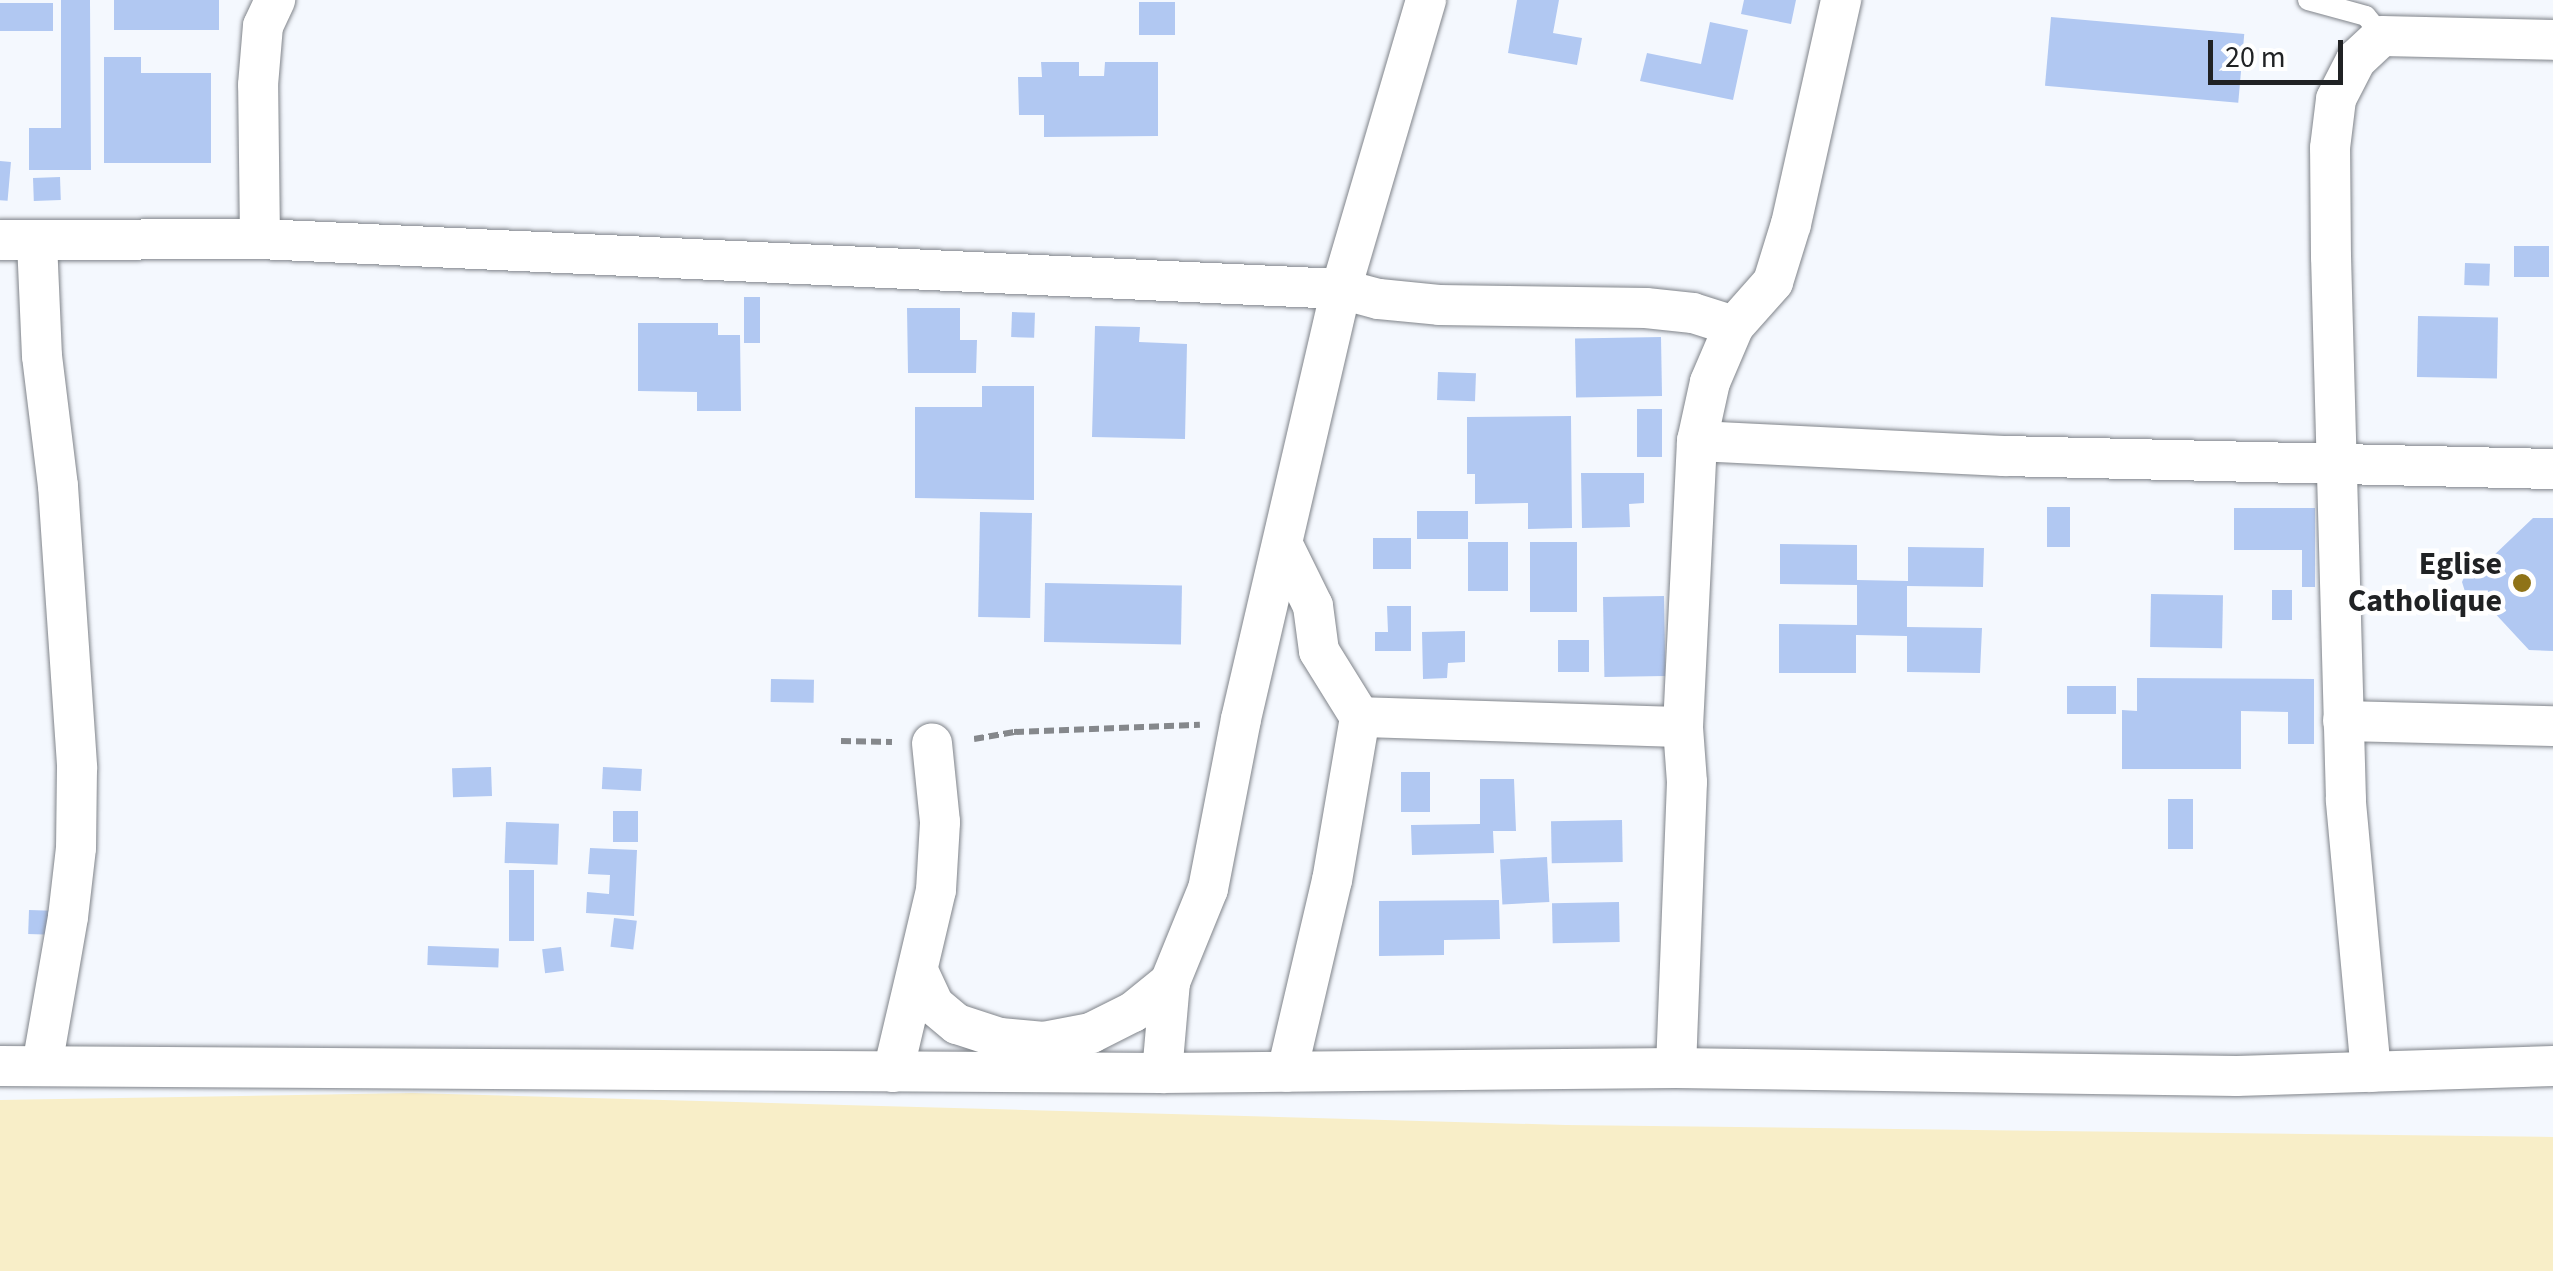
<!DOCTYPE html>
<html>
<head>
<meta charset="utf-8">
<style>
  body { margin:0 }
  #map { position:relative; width:2553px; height:1271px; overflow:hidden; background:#f4f8fe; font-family:"Source Sans 3",sans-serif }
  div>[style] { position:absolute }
  .sand>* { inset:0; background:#f8eec8 }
  .building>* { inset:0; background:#b1c8f2; transform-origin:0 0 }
  .path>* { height:6px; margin-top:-3px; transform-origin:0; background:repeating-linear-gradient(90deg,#85888c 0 10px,transparent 0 15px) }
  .roads { filter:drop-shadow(0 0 2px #80848a) drop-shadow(0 0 2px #80848a) }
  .lane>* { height:20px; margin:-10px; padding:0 10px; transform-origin:10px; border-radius:10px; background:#fff }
  .street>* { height:40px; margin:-20px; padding:0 20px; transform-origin:20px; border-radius:20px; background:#fff }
  .dots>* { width:28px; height:28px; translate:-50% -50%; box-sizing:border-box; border:5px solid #fff; border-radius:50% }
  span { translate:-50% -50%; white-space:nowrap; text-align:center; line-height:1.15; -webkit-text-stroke:9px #fff; paint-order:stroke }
  .poi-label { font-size:32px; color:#202224; font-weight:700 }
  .right { translate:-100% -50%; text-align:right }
  .scale { position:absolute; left:2208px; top:40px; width:135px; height:45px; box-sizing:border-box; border:5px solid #202224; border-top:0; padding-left:12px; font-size:30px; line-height:35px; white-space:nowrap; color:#202224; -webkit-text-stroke:8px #fff; paint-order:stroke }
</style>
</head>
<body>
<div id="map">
  <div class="sand">
    <div style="clip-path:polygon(412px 1093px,1566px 1125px,2553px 1137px,2553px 1271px,0 1271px,0 1100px)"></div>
  </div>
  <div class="building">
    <div style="clip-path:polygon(61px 0,90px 0,91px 170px,29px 170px,29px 128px,61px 128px)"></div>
    <div style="left:114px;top:0;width:105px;height:30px"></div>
    <div style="clip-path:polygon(1517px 0,1559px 0,1553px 33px,1582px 38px,1577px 65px,1508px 53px)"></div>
    <div style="clip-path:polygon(1744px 0,1796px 0,1791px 24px,1741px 14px)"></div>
    <div style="left:1139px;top:2px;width:36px;height:33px"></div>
    <div style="left:0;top:3px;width:53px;height:28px"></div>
    <div style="left:2051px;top:17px;width:194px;height:69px;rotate:5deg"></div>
    <div style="clip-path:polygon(1710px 22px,1748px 30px,1733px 100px,1640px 81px,1647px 53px,1701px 64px)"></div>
    <div style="clip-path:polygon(104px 57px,141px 57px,141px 73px,211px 73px,211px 163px,104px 163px)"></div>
    <div style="clip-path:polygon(1041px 62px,1079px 62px,1079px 76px,1104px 76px,1105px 62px,1158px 62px,1158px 136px,1044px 137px,1044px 115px,1019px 115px,1018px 77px,1042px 77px)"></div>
    <div style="left:0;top:161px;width:11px;height:39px;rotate:5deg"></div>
    <div style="left:60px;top:177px;width:23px;height:27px;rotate:88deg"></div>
    <div style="left:2514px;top:246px;width:35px;height:31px"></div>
    <div style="left:2465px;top:263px;width:25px;height:22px;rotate:2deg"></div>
    <div style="left:760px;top:297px;width:46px;height:16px;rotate:90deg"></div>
    <div style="clip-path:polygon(907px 308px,960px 308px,960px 340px,977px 340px,976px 373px,908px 373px)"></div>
    <div style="left:1012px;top:312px;width:23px;height:25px;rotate:2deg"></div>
    <div style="left:2418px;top:316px;width:80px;height:61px;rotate:1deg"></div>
    <div style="clip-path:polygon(638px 323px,718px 323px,718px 335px,740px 335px,741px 411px,697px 411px,697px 392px,638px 391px)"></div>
    <div style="clip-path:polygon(1095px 326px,1140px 327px,1139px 342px,1187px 344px,1185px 439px,1092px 437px)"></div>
    <div style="left:1661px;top:337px;width:59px;height:86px;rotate:89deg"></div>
    <div style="left:1438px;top:372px;width:38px;height:28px;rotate:2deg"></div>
    <div style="clip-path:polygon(982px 386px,1034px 386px,1034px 500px,915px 498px,915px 407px,982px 407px)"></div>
    <div style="left:1637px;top:409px;width:25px;height:48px"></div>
    <div style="clip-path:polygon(1571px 416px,1572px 528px,1528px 529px,1528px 503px,1475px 504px,1475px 474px,1467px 474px,1467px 417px)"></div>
    <div style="clip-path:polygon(1581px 473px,1644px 473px,1644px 503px,1629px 504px,1630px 527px,1582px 528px)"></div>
    <div style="left:2047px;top:507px;width:23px;height:40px"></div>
    <div style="clip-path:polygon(2234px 508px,2315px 508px,2315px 587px,2302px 587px,2302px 550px,2234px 550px)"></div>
    <div style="left:1417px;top:511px;width:51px;height:28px"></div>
    <div style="left:980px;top:512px;width:52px;height:105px;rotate:1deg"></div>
    <div style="clip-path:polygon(2533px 518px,2553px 518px,2553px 651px,2529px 650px,2490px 608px,2467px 598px,2462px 582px,2469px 566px,2491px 558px)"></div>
    <div style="left:1411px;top:538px;width:31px;height:38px;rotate:90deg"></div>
    <div style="left:1508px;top:542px;width:49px;height:40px;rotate:90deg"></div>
    <div style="left:1530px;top:542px;width:47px;height:70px"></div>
    <div style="clip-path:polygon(1780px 544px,1857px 545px,1857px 580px,1908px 581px,1908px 547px,1984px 548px,1983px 587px,1907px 586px,1907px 627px,1982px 628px,1980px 673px,1907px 672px,1907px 636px,1856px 635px,1856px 673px,1779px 673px,1779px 624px,1857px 625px,1857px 585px,1780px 584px)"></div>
    <div style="left:1045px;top:583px;width:137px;height:59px;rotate:1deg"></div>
    <div style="left:2272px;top:590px;width:20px;height:30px"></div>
    <div style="left:2151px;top:594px;width:72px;height:53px;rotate:1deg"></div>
    <div style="left:1664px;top:596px;width:80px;height:61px;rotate:89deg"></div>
    <div style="clip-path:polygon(1387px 606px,1411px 606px,1411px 651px,1375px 651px,1375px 632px,1388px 632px)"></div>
    <div style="clip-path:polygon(1465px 631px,1465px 662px,1448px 663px,1447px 678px,1423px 679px,1422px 632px)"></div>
    <div style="left:1558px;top:640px;width:31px;height:32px"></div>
    <div style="clip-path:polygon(2137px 678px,2314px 679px,2314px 744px,2288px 744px,2288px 712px,2241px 711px,2241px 769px,2122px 769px,2122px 710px,2137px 711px)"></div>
    <div style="left:771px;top:679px;width:43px;height:23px;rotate:1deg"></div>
    <div style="left:2067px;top:686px;width:49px;height:28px"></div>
    <div style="left:491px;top:767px;width:29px;height:39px;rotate:88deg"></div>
    <div style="left:603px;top:767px;width:39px;height:22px;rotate:3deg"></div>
    <div style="left:1401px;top:772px;width:29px;height:40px"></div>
    <div style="clip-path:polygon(1480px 779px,1514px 779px,1516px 831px,1493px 831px,1494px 853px,1412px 855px,1411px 825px,1480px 824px)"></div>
    <div style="left:2168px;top:799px;width:25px;height:50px"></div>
    <div style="left:613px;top:811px;width:25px;height:31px"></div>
    <div style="left:1622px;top:820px;width:42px;height:71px;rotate:89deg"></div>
    <div style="left:506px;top:822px;width:53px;height:41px;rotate:2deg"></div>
    <div style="clip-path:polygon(590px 848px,637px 850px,634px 916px,586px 913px,587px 892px,609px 894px,610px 875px,588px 874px)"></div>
    <div style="left:1547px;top:857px;width:45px;height:47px;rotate:87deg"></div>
    <div style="left:509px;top:870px;width:25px;height:71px"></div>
    <div style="clip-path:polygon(1499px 900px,1500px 939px,1444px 940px,1444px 955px,1379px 956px,1379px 901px)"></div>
    <div style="left:1619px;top:902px;width:40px;height:67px;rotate:89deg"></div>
    <div style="left:29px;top:910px;width:31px;height:24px;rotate:2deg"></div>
    <div style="left:614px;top:918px;width:23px;height:29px;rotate:7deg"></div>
    <div style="left:428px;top:946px;width:71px;height:19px;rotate:2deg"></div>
    <div style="left:561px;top:947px;width:24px;height:19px;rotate:83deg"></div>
  </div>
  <div class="path">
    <div style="left:974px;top:739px;width:41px;rotate:-9.9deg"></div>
    <div style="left:1014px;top:732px;width:186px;rotate:-2.2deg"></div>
    <div style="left:841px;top:741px;width:51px;rotate:1.1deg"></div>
  </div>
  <div class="roads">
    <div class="lane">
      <div style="left:2308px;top:0;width:60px;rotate:15.4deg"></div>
      <div style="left:2366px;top:16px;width:26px;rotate:51deg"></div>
    </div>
    <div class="street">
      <div style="left:260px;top:239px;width:154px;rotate:-90.7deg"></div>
      <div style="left:258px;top:85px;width:59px;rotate:-85.2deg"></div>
      <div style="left:263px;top:26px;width:29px;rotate:-65deg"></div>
      <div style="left:0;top:240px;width:260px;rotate:-0.2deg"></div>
      <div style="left:260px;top:239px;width:1082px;rotate:2.65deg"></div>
      <div style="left:1341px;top:289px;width:39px;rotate:15deg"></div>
      <div style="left:1379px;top:299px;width:60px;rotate:5.7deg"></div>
      <div style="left:1439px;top:305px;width:207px;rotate:0.8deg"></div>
      <div style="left:1646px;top:308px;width:47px;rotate:6.1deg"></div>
      <div style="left:1693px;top:313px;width:43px;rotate:17.6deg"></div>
      <div style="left:37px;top:242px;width:114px;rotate:87.5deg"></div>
      <div style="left:42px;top:356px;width:131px;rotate:83deg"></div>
      <div style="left:58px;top:486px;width:283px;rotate:86.1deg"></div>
      <div style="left:77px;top:768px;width:80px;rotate:90.7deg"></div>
      <div style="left:76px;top:848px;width:69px;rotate:96.6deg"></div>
      <div style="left:68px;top:917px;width:151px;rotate:99.9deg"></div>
      <div style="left:1697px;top:441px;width:307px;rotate:2.8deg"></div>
      <div style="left:2004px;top:456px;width:549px;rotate:1.36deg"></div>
      <div style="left:1283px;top:545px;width:68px;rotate:63.8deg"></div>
      <div style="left:1313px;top:606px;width:45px;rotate:82.4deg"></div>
      <div style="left:1319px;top:651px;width:78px;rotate:58.2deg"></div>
      <div style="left:1360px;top:717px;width:165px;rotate:99.7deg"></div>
      <div style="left:1332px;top:880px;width:197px;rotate:103.2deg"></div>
      <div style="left:1360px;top:717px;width:323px;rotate:1.8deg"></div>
      <div style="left:2343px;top:721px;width:210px;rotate:1.4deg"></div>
      <div style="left:919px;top:973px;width:35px;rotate:65deg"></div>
      <div style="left:934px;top:1005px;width:30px;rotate:40deg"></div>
      <div style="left:957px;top:1024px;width:45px;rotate:18deg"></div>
      <div style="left:1000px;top:1038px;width:44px;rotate:5.2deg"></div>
      <div style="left:1044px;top:1042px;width:48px;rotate:-10.8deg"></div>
      <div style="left:1091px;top:1033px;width:47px;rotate:-26.6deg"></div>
      <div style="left:1133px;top:1012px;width:48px;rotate:-39deg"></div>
      <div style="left:1170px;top:982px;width:100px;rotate:-67.8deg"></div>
      <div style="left:1208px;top:889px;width:173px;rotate:-79deg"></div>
      <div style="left:1241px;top:719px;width:441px;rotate:-76.9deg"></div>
      <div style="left:1341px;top:289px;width:301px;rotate:-73.6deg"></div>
      <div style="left:0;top:1066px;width:1162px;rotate:0.35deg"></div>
      <div style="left:1162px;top:1073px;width:514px;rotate:-0.56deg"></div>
      <div style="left:1676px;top:1068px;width:561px;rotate:0.82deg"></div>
      <div style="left:2237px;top:1076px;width:316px;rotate:-1.8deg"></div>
      <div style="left:1676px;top:1068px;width:286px;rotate:-87.8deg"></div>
      <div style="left:1687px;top:782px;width:55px;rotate:-94.2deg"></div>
      <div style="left:1683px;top:727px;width:286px;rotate:-87.2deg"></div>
      <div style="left:1697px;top:441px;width:60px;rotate:-77.6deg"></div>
      <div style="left:1710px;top:382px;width:61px;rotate:-66.8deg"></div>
      <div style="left:1734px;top:326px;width:59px;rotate:-48.4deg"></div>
      <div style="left:1773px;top:282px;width:61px;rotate:-72.8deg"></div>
      <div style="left:1791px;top:224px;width:230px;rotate:-77.4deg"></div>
      <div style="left:893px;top:1072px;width:187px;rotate:-76.7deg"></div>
      <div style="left:936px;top:890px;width:68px;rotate:-86.6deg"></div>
      <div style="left:940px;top:822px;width:79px;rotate:-95.8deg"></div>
      <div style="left:2371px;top:1072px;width:273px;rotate:-95.3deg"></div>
      <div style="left:2346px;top:800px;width:543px;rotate:-91.58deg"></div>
      <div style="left:2331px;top:257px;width:109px;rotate:-90.5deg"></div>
      <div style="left:2330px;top:148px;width:49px;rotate:-83deg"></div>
      <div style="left:2336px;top:99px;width:44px;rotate:-62.9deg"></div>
      <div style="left:2356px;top:60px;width:35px;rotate:-43deg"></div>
      <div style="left:2382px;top:36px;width:171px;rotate:1.3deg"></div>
      <div style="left:1162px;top:1073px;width:91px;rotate:-85deg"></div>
    </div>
  </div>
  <div class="dots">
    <div style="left:2522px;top:583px;background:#8f7318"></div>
  </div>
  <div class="poi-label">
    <span class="right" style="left:2502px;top:583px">Eglise<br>Catholique</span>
  </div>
  <div class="scale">20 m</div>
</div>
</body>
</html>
